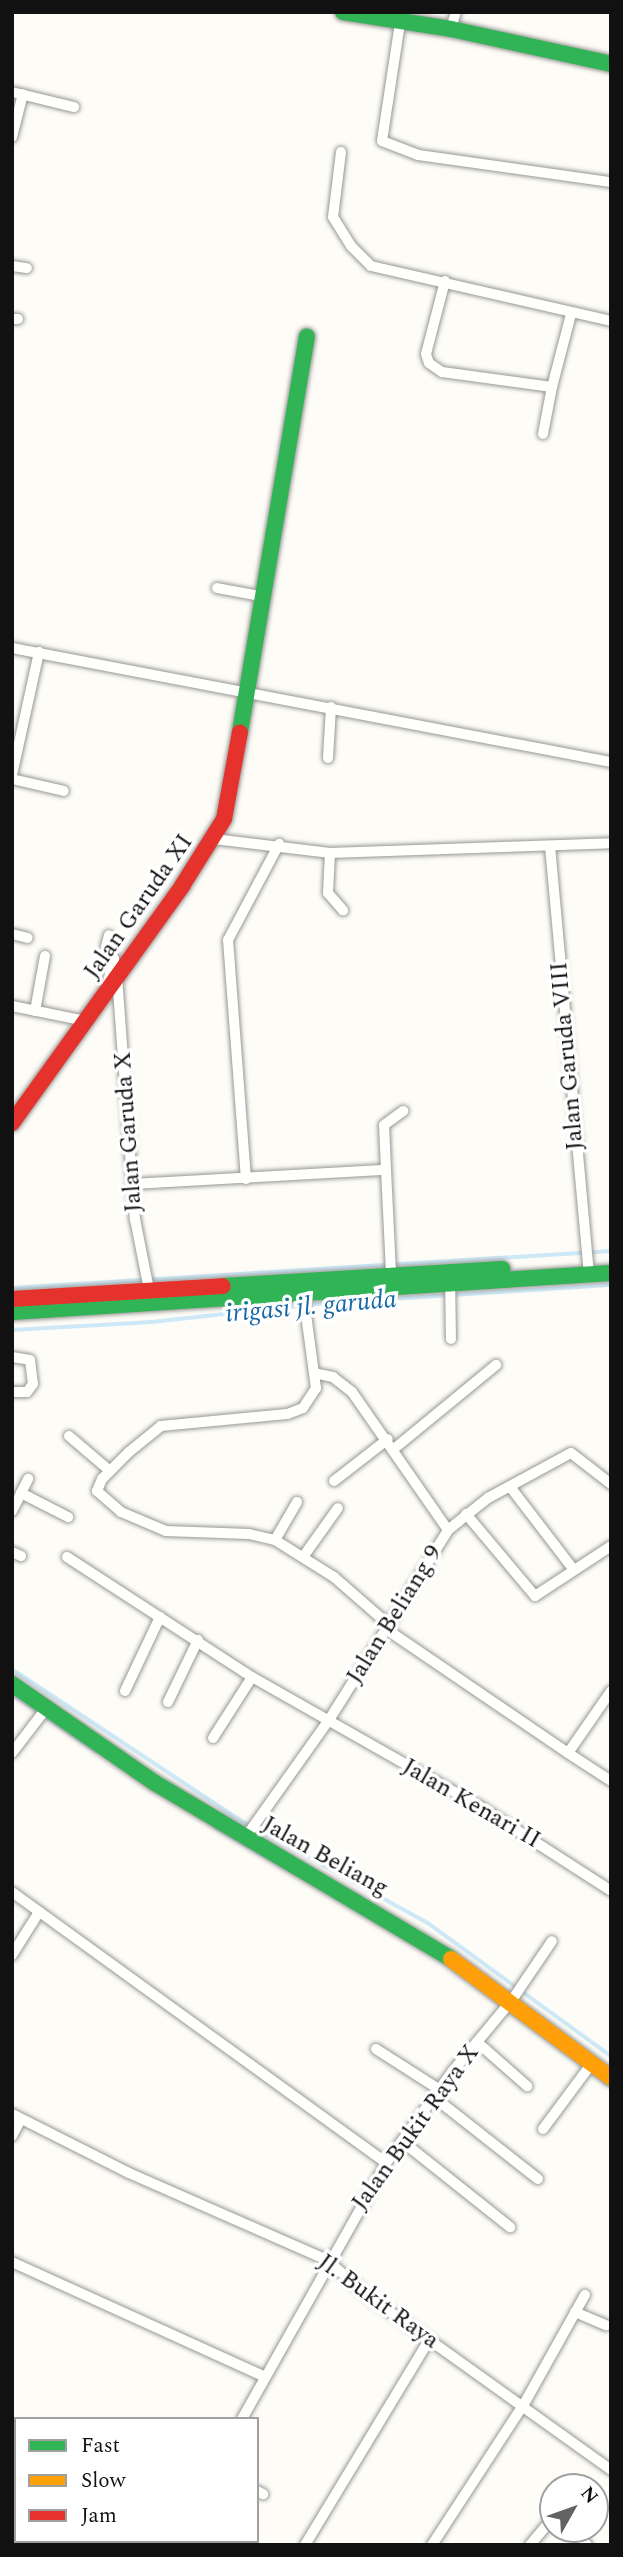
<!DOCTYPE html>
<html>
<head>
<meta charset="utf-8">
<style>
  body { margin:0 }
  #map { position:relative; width:623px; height:2557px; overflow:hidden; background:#fdfcf7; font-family:Spectral,serif }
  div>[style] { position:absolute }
  .stream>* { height:3.5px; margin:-1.75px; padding:0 1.75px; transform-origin:1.75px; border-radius:1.75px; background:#cde8f7 }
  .roads { filter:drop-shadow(0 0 2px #979795) drop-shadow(0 0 2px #979795) }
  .street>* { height:10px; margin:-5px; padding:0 5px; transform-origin:5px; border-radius:5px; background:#fffffe }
  .fast>* { height:16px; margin:-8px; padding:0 8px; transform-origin:8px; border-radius:8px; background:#30b455 }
  .slow>* { height:16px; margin:-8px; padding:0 8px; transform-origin:8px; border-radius:8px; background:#ff9f0a }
  .jam>* { height:16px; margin:-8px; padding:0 8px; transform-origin:8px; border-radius:8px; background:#e5322d }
  span { translate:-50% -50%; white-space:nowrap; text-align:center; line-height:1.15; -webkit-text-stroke:7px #fff; paint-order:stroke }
  .street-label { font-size:24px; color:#111 }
  .water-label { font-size:26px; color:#1768a6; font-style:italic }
  .frame { position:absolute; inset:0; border:14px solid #111; pointer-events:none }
  .legend { position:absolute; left:14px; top:2417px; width:245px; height:126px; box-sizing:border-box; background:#fff; border:2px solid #a0a0a0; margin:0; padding:9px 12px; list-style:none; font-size:21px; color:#111 }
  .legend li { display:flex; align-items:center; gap:14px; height:35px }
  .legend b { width:35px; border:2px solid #a0a0a0 }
  .north { position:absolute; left:539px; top:2473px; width:70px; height:70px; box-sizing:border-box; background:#fff; border:2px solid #a0a0a0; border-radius:50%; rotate:50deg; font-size:19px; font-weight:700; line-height:28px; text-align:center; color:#111 }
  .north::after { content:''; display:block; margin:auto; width:24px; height:32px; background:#646362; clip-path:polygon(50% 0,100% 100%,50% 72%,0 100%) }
</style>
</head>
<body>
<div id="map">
  <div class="stream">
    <div style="left:12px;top:1288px;width:600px;rotate:-3.53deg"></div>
    <div style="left:12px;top:1330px;width:140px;rotate:-3.3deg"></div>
    <div style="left:152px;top:1322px;width:163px;rotate:-6.3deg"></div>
    <div style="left:314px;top:1304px;width:298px;rotate:-3.7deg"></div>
    <div style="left:12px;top:1669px;width:270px;rotate:33.5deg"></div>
    <div style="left:237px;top:1818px;width:218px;rotate:28.8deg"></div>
    <div style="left:428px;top:1923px;width:226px;rotate:36deg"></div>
    <div style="left:12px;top:1694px;width:103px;rotate:34.3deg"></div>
    <div style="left:216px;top:1828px;width:90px;rotate:30deg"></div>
    <div style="left:604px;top:2082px;width:9px;rotate:36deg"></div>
  </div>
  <div class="roads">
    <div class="street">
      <div style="left:400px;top:23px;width:119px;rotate:98.7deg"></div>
      <div style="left:382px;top:141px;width:39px;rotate:21deg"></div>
      <div style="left:418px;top:155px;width:195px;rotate:8deg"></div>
      <div style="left:451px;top:29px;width:18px;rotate:-74deg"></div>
      <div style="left:12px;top:92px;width:64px;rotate:13.6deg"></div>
      <div style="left:12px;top:137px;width:44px;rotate:-75.7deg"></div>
      <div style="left:341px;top:152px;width:65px;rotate:97deg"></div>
      <div style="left:333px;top:217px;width:34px;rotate:58deg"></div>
      <div style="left:351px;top:246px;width:28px;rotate:45deg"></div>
      <div style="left:371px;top:266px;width:246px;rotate:12.9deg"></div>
      <div style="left:12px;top:266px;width:15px;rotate:8deg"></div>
      <div style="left:445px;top:281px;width:75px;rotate:104.6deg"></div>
      <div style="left:426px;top:354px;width:9px;rotate:72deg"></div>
      <div style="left:429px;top:363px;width:16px;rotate:35deg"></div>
      <div style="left:442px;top:372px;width:111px;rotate:7.8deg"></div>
      <div style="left:552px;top:387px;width:75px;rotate:-75.4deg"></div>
      <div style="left:12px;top:319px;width:6px"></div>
      <div style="left:543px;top:434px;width:48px;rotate:-79.2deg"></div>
      <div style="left:217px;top:588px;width:49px;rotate:10.6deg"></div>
      <div style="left:12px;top:648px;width:610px;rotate:10.78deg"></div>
      <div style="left:328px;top:758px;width:51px;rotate:-86.6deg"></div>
      <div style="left:12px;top:775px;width:126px;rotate:-77.6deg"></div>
      <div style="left:12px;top:779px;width:53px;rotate:13deg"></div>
      <div style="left:214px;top:839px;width:117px;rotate:6.9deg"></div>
      <div style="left:330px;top:853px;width:281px;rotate:-2deg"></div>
      <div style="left:550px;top:846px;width:422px;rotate:84.8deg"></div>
      <div style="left:330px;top:853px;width:40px;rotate:92.9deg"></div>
      <div style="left:328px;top:893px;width:23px;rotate:49deg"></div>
      <div style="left:12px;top:934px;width:16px;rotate:14deg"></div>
      <div style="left:117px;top:976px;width:244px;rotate:85.8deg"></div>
      <div style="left:135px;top:1219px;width:72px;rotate:78.8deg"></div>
      <div style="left:107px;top:985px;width:27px;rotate:-75deg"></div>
      <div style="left:114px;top:959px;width:14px;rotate:-124deg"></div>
      <div style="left:106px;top:947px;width:12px;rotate:-76deg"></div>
      <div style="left:12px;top:1006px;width:76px;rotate:11.5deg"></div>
      <div style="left:35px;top:1011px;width:56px;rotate:-79.7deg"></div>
      <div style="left:386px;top:1170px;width:45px;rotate:-92.5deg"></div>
      <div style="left:384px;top:1125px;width:24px;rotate:-36deg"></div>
      <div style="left:246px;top:1179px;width:240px;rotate:-94.3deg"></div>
      <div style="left:228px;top:940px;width:109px;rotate:-62deg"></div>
      <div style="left:133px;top:1184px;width:253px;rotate:-3.2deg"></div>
      <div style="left:386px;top:1170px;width:103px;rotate:87.2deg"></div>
      <div style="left:450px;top:1277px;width:62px;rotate:89.1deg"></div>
      <div style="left:303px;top:1292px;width:97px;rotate:82.3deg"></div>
      <div style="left:316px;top:1388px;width:24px;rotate:123deg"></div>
      <div style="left:303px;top:1408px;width:17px;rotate:159deg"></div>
      <div style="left:287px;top:1414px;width:127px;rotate:174.6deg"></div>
      <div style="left:161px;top:1426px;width:41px;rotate:140.9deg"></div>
      <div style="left:129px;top:1452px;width:38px;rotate:135deg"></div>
      <div style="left:102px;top:1479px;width:13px;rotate:113deg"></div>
      <div style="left:97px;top:1491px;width:32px;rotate:41deg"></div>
      <div style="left:121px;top:1512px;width:49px;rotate:22.9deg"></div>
      <div style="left:166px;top:1531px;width:83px;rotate:2.1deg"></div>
      <div style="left:249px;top:1534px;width:27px;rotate:13deg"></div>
      <div style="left:275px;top:1540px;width:70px;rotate:32.1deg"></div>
      <div style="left:334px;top:1577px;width:73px;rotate:41.1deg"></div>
      <div style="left:12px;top:1357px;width:18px;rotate:9deg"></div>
      <div style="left:30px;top:1360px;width:24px;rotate:83deg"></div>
      <div style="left:33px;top:1384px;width:10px;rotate:127deg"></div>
      <div style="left:27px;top:1392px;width:15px;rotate:180deg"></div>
      <div style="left:69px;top:1436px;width:54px;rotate:40.5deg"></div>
      <div style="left:395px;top:1448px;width:131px;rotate:-39.4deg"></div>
      <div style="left:334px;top:1481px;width:68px;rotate:-37.9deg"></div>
      <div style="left:511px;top:1488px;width:103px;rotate:52.5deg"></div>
      <div style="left:21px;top:1493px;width:16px;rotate:-63deg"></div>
      <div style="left:12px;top:1511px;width:20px;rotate:-63deg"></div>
      <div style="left:21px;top:1493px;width:53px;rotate:27.1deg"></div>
      <div style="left:466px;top:1514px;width:107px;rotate:49.9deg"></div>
      <div style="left:535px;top:1596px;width:91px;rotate:-33.3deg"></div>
      <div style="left:448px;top:1530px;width:51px;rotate:-38.7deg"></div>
      <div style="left:488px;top:1498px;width:94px;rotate:-28.5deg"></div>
      <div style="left:571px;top:1453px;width:51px;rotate:37.8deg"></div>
      <div style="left:275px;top:1540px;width:44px;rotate:-59.9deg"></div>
      <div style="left:12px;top:1552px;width:10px;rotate:24deg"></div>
      <div style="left:67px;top:1557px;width:221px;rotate:33deg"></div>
      <div style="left:252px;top:1677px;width:267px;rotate:29.6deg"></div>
      <div style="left:484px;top:1809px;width:151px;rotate:32.8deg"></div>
      <div style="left:303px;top:1557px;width:60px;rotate:-54.5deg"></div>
      <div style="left:386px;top:1629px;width:220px;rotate:34.3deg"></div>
      <div style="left:125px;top:1691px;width:82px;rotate:-64.7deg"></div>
      <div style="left:611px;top:1691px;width:75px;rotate:124.7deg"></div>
      <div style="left:568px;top:1753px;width:51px;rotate:33.1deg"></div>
      <div style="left:168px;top:1702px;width:69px;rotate:-64.2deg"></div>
      <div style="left:213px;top:1738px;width:72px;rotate:-57.4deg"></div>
      <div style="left:12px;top:1753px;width:54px;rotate:-52.5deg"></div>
      <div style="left:245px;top:1838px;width:145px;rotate:-54.6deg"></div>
      <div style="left:329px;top:1720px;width:224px;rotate:-57.9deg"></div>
      <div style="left:448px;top:1530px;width:168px;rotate:-124.8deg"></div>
      <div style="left:352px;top:1392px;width:24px;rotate:-142deg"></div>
      <div style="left:333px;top:1377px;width:19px;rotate:-168deg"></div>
      <div style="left:12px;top:1892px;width:462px;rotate:35.9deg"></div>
      <div style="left:12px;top:1955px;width:51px;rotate:-57.9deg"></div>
      <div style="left:477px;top:2042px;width:67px;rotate:41.3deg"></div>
      <div style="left:376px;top:2049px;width:76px;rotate:32.6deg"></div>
      <div style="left:435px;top:2098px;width:131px;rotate:38.2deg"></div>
      <div style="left:12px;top:2114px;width:131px;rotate:26.8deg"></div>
      <div style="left:129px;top:2173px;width:216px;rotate:23.7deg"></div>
      <div style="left:327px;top:2260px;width:55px;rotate:41.3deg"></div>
      <div style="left:368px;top:2296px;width:299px;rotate:35.6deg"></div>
      <div style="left:543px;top:2129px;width:82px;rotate:-53.4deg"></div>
      <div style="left:12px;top:2136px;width:19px;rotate:-62deg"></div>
      <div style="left:403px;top:2142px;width:137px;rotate:38.5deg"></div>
      <div style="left:12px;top:2262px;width:276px;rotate:24.4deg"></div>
      <div style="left:575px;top:2312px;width:34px;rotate:23deg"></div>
      <div style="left:242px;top:2419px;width:294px;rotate:-60.6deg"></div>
      <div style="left:386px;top:2163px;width:112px;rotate:-54deg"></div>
      <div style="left:452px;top:2072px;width:94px;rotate:-50.2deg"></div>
      <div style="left:512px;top:2000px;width:71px;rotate:-55.9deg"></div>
      <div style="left:257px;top:2491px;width:7px;rotate:27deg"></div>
      <div style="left:12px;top:2514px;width:4px;rotate:27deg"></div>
      <div style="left:574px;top:2529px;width:21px;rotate:51deg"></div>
      <div style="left:70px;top:2541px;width:9px;rotate:27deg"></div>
      <div style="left:47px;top:2545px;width:4px;rotate:-76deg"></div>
      <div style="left:182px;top:2545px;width:4px;rotate:-63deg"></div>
      <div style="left:305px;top:2545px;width:240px;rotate:-58.8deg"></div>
      <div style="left:432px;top:2545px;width:168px;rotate:-56.9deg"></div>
      <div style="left:524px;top:2404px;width:125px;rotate:-60.8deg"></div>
      <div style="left:530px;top:2545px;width:35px;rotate:-50deg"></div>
    </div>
    <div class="fast">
      <div style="left:343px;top:12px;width:109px;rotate:8.9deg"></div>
      <div style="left:451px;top:29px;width:164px;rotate:12.3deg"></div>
      <div style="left:240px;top:732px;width:401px;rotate:-80.4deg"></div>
      <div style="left:223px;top:1286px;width:280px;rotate:-3.5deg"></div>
      <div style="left:12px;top:1312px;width:600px;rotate:-3.73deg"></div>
      <div style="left:12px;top:1684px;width:174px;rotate:34.7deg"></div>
      <div style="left:155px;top:1783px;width:344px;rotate:30.7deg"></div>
    </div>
    <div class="slow">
      <div style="left:451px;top:1959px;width:199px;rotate:36.6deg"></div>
    </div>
    <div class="jam">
      <div style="left:12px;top:1123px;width:292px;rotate:-54.3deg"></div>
      <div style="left:182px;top:886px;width:79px;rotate:-57.9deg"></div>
      <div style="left:224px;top:819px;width:88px;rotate:-79.6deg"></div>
      <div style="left:12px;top:1299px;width:211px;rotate:-3.5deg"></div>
    </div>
  </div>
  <div class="street-label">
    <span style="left:139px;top:907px;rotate:-55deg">Jalan Garuda XI</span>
    <span style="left:568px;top:1056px;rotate:-95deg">Jalan Garuda VIII</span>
    <span style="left:129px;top:1132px;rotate:-94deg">Jalan Garuda X</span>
    <span style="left:395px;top:1615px;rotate:-58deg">Jalan Beliang 9</span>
    <span style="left:471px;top:1804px;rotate:30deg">Jalan Kenari II</span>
    <span style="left:325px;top:1857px;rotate:29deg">Jalan Beliang</span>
    <span style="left:416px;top:2128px;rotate:-54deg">Jalan Bukit Raya X</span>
    <span style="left:378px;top:2302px;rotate:36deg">Jl. Bukit Raya</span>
  </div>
  <div class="water-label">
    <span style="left:311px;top:1307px;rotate:-5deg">irigasi jl. garuda</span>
  </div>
  <div class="frame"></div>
  <ul class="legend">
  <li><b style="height:9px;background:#30b455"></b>Fast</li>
  <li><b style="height:9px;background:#ff9f0a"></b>Slow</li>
  <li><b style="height:9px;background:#e5322d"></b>Jam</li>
  </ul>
  <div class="north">N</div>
</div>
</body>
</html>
